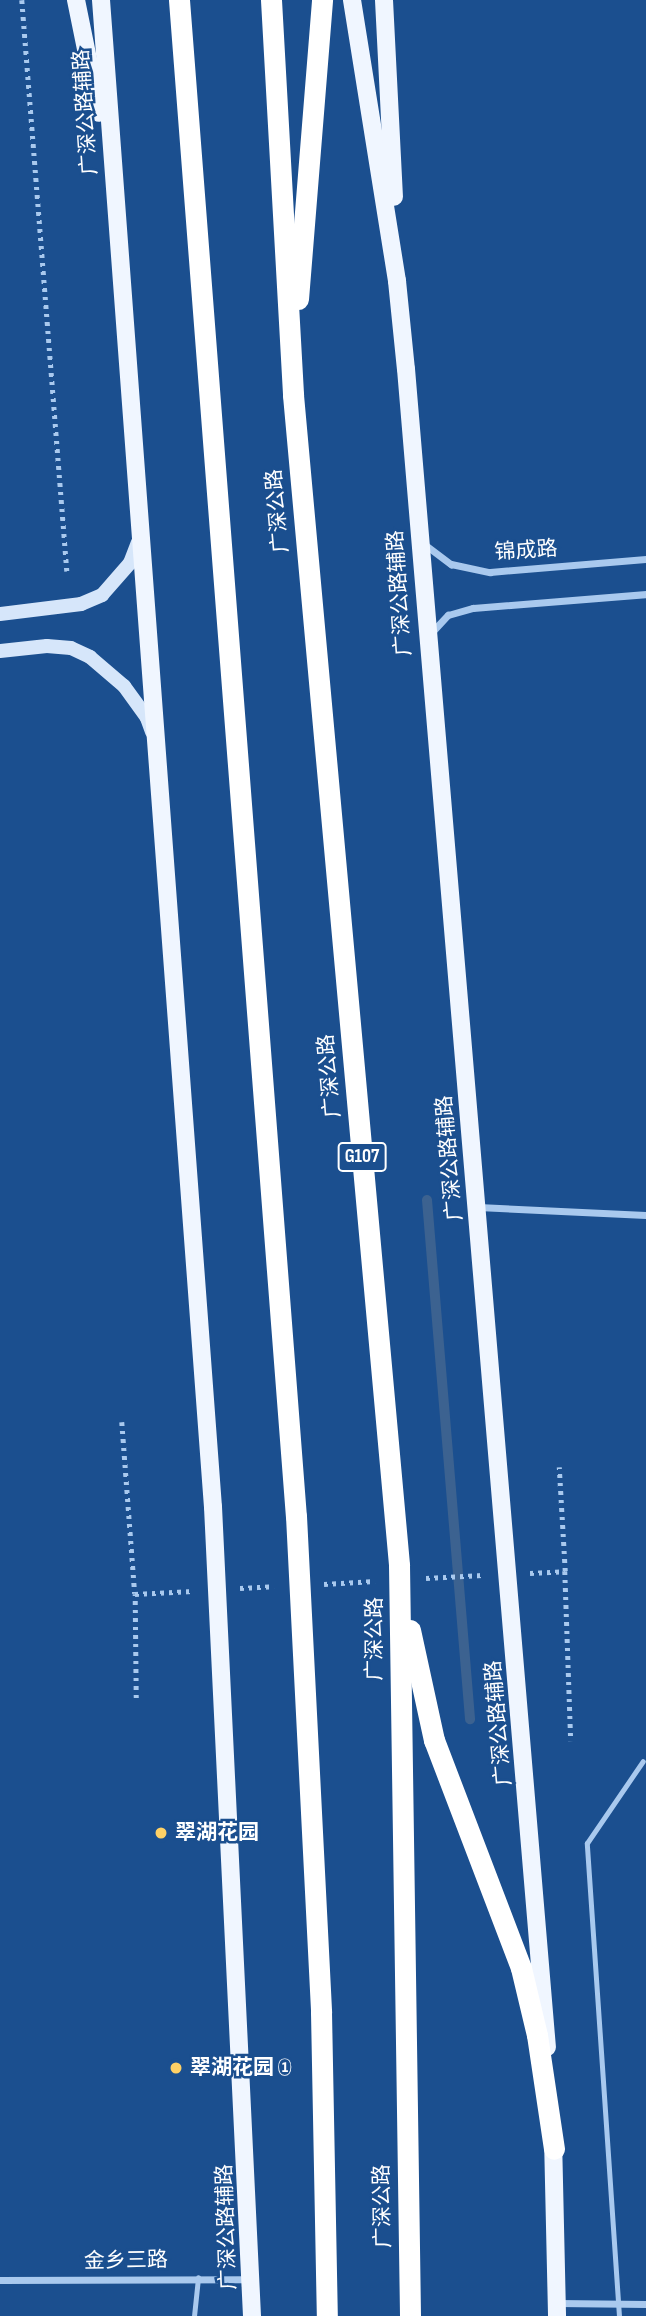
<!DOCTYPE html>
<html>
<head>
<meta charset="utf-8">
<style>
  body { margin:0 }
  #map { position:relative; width:646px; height:2316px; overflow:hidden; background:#1b4f8f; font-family:"Sofia Sans Condensed","Noto Sans SC",sans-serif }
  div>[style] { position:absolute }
  .stream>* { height:10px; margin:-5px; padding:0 5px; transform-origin:5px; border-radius:5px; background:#3c6290 }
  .path>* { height:4.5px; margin-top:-2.25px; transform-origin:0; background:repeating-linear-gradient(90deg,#a9c9ee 0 3.5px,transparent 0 8.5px) }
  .lane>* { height:5px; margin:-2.5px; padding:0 2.5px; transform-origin:2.5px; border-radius:2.5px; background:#a9c9ee }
  .street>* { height:7px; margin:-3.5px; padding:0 3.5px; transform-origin:3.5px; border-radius:3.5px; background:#a9c9ee }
  .secondary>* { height:14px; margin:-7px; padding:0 7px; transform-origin:7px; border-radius:7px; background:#d6e6fa }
  .primary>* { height:18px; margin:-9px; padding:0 9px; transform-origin:9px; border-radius:9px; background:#f0f6ff }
  .highway>* { height:21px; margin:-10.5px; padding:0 10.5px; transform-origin:10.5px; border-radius:10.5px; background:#fff }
  .dots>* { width:19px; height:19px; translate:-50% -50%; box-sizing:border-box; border:4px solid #1b4f8f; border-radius:50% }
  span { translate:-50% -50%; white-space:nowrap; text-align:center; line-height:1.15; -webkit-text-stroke:5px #1b4f8f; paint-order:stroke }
  .shield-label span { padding:2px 5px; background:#1b4f8f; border:2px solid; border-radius:5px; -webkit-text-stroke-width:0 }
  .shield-label { font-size:19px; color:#fff; font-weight:700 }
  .street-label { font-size:21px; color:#fff }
  .poi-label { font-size:21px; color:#fff; font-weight:700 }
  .left { translate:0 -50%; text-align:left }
</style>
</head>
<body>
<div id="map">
  <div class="stream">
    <div style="left:427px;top:1200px;width:521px;rotate:85.26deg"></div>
  </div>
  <div class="path">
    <div style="left:22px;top:0;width:573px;rotate:85.49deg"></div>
    <div style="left:122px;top:1422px;width:172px;rotate:85.7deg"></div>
    <div style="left:565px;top:1571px;width:170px;rotate:88deg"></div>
    <div style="left:530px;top:1573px;width:35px;rotate:-3deg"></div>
    <div style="left:565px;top:1571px;width:104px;rotate:-93.3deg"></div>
    <div style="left:426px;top:1578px;width:57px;rotate:-3deg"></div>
    <div style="left:324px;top:1584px;width:51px;rotate:-3.4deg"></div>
    <div style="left:240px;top:1588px;width:34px;rotate:-3deg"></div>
    <div style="left:136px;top:1698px;width:104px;rotate:-90.6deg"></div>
    <div style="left:135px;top:1594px;width:58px;rotate:-3deg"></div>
  </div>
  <div class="lane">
    <div style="left:194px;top:2316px;width:39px;rotate:-84deg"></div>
    <div style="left:619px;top:2316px;width:474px;rotate:-93.9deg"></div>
    <div style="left:587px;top:1843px;width:99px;rotate:-55.7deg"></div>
  </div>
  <div class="street">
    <div style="left:424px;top:544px;width:34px;rotate:37deg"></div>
    <div style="left:451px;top:564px;width:40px;rotate:12deg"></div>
    <div style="left:490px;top:572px;width:157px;rotate:-4.8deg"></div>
    <div style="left:431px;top:633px;width:25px;rotate:-47deg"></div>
    <div style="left:448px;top:615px;width:26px;rotate:-16deg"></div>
    <div style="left:473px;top:608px;width:174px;rotate:-4.6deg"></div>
    <div style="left:478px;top:1207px;width:168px;rotate:2.7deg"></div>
    <div style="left:0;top:2280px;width:248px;rotate:-0.2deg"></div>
    <div style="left:557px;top:2303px;width:89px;rotate:0.6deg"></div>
  </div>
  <div class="secondary">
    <div style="left:0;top:614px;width:82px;rotate:-7deg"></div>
    <div style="left:81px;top:604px;width:23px;rotate:-23deg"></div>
    <div style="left:102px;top:595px;width:43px;rotate:-48.8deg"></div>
    <div style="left:130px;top:563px;width:22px;rotate:-69deg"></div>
    <div style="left:0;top:651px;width:47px;rotate:-6.1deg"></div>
    <div style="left:47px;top:646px;width:24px;rotate:5deg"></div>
    <div style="left:71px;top:648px;width:21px;rotate:25deg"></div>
    <div style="left:90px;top:657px;width:45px;rotate:40.5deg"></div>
    <div style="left:124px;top:686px;width:39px;rotate:54deg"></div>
    <div style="left:147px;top:718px;width:15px;rotate:70deg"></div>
  </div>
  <div class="primary">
    <div style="left:76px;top:0;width:115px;rotate:78.5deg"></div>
    <div style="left:101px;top:0;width:1511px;rotate:85.75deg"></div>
    <div style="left:213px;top:1507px;width:810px;rotate:87.24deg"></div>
    <div style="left:352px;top:0;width:285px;rotate:80.9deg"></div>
    <div style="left:397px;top:281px;width:88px;rotate:84.2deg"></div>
    <div style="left:406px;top:369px;width:1684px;rotate:85.2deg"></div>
    <div style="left:384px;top:0;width:197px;rotate:87.1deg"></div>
    <div style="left:553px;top:2138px;width:178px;rotate:88.7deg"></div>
  </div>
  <div class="highway">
    <div style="left:179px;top:0;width:1521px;rotate:85.59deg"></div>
    <div style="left:296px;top:1516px;width:497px;rotate:87.1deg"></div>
    <div style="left:321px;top:2012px;width:304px;rotate:88.9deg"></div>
    <div style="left:271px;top:0;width:396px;rotate:86.8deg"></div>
    <div style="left:293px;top:395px;width:1175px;rotate:84.82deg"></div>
    <div style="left:399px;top:1565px;width:751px;rotate:89.16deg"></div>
    <div style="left:298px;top:299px;width:300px;rotate:-85.4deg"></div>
    <div style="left:410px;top:1630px;width:113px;rotate:77.7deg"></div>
    <div style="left:434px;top:1740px;width:244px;rotate:69.1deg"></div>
    <div style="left:521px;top:1968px;width:69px;rotate:76.6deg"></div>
    <div style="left:537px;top:2035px;width:115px;rotate:81.5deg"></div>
  </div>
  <div class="dots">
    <div style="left:161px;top:1833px;background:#ffd166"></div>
    <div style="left:176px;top:2068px;background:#ffd166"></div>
  </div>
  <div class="shield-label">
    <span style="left:362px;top:1157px">G107</span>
  </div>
  <div class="street-label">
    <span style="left:86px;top:112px;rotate:-94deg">广深公路辅路</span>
    <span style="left:278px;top:511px;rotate:-95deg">广深公路</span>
    <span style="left:526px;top:551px;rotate:-4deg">锦成路</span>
    <span style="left:400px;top:593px;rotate:-94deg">广深公路辅路</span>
    <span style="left:330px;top:1076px;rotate:-95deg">广深公路</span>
    <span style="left:450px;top:1158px;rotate:-95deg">广深公路辅路</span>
    <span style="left:375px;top:1639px;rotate:-90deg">广深公路</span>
    <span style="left:499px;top:1723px;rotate:-95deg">广深公路辅路</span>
    <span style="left:383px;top:2206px;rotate:-91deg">广深公路</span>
    <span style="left:227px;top:2227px;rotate:-92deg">广深公路辅路</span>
    <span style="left:126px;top:2261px;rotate:-1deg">金乡三路</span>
  </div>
  <div class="poi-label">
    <span class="left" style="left:175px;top:1833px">翠湖花园</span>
    <span class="left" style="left:190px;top:2068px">翠湖花园 ①</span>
  </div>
</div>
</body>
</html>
